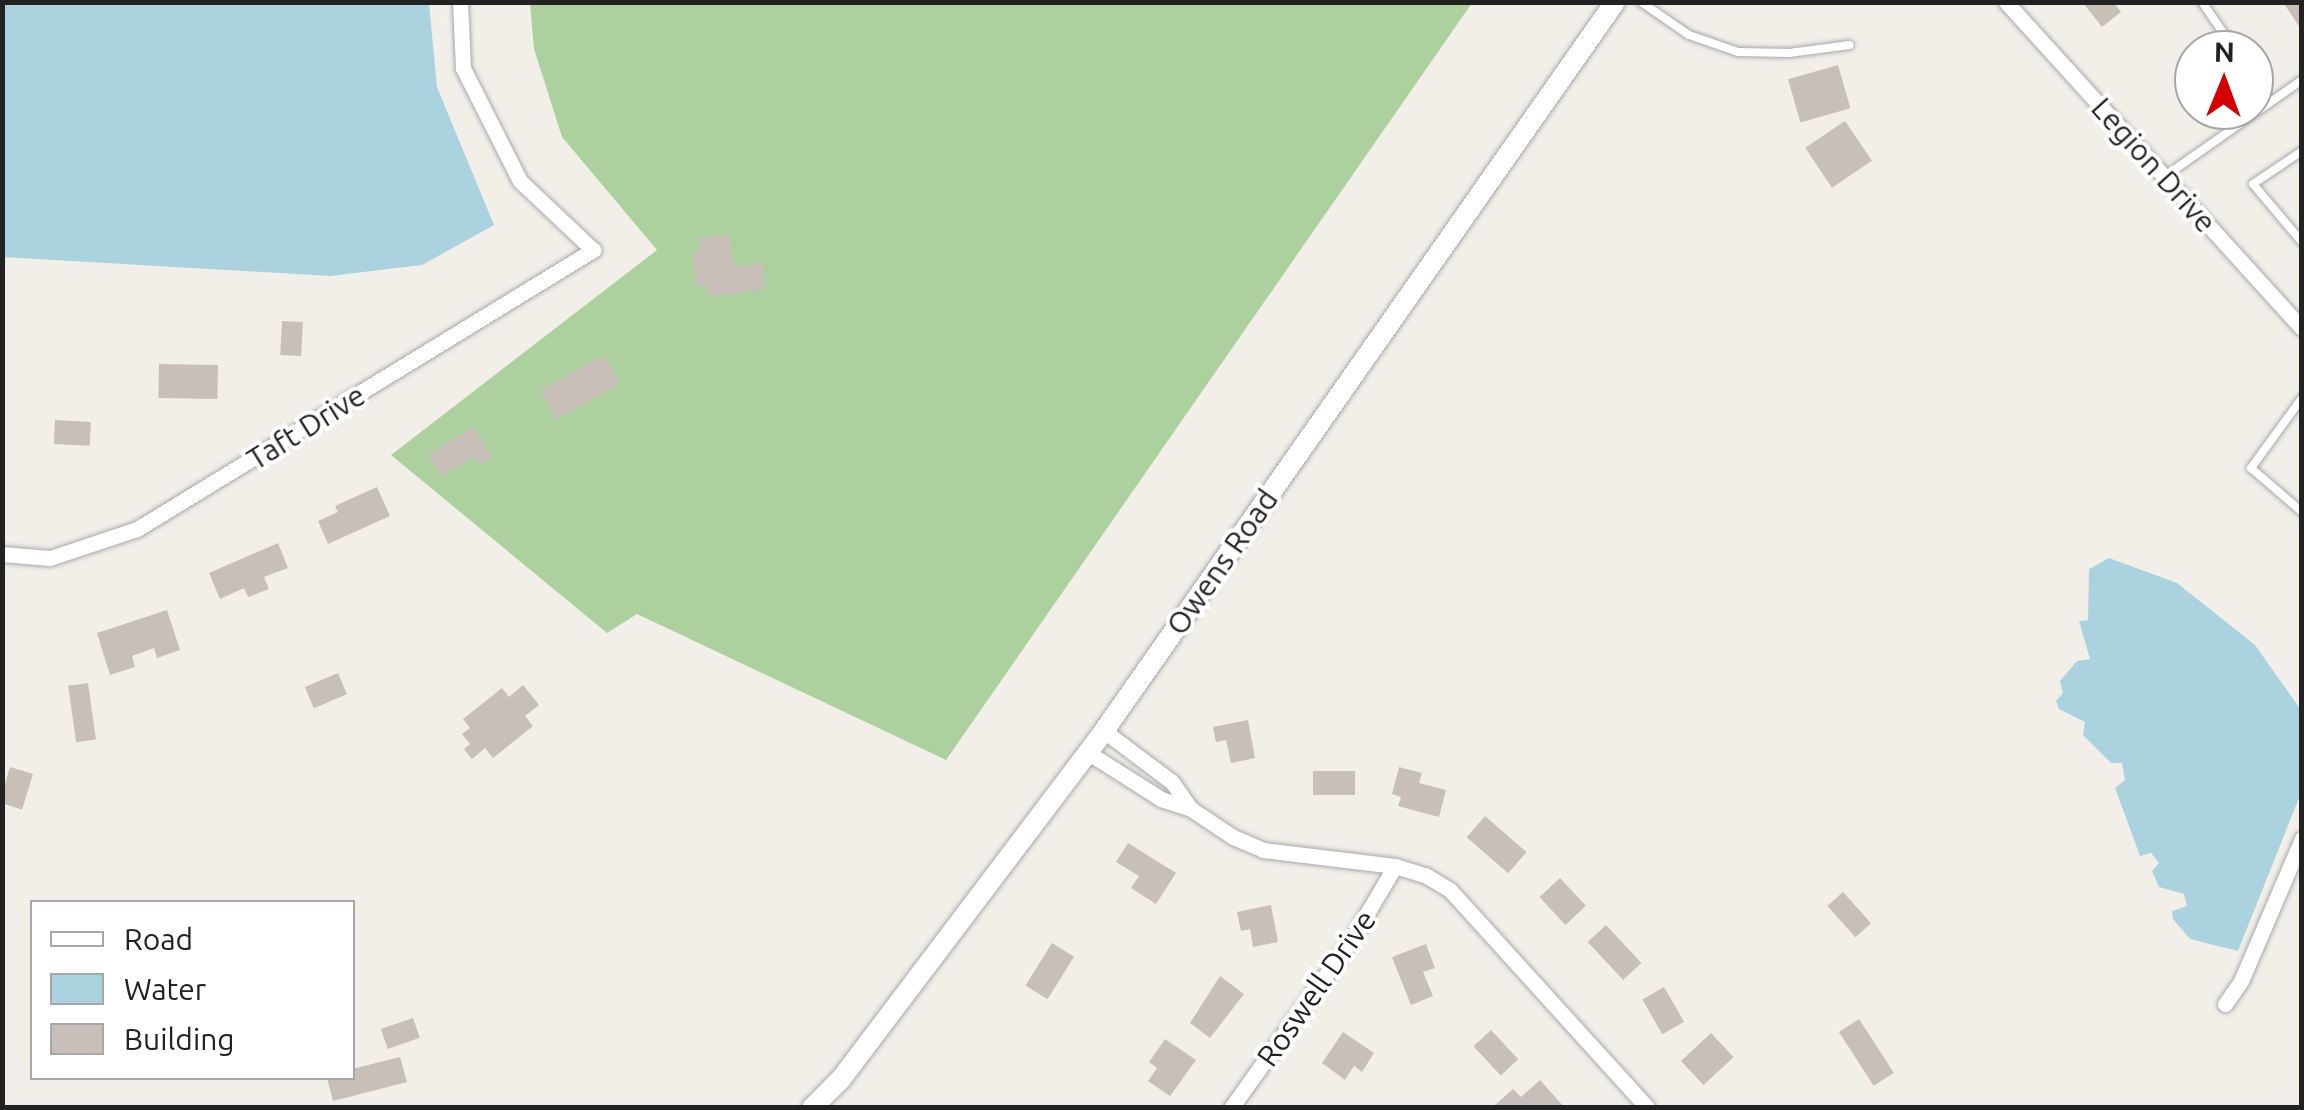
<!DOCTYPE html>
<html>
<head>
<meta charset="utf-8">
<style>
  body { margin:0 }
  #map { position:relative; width:2304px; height:1110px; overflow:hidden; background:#f2efe9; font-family:Ubuntu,sans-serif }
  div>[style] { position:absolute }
  .forest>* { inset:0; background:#add19e }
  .water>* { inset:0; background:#aad3df }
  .building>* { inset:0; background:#c7bfb8; transform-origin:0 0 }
  .roads { filter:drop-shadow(0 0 2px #a9a9a9) drop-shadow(0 0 2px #a9a9a9) }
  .service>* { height:8px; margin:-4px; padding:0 4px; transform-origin:4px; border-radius:4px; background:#fff }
  .minor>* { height:15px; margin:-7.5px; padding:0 7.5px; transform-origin:7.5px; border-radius:7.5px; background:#fff }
  .tertiary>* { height:20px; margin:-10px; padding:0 10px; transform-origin:10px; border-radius:10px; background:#fff }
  span { translate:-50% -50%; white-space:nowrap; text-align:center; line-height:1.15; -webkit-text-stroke:8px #fff; paint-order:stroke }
  .street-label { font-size:30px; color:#222 }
  .frame { position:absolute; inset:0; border:5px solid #222; pointer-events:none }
  .legend { position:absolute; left:30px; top:900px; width:325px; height:180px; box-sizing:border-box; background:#fff; border:2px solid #a7a7a7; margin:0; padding:12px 18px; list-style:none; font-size:30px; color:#222 }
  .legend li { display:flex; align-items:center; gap:20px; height:50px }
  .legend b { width:50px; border:2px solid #a7a7a7 }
  .north { position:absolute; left:2174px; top:30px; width:100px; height:100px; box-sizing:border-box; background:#fff; border:2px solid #a7a7a7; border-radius:50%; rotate:1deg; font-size:28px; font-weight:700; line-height:40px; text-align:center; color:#222 }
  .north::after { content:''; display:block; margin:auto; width:35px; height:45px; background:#d40000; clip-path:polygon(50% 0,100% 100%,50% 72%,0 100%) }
</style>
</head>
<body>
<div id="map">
  <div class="forest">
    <div style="clip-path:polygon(530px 3px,1472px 3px,946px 760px,637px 614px,607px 633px,391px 455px,657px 250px,562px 137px,534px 49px)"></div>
  </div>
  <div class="water">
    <div style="clip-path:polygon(6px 3px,429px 3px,437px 87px,494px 225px,422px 265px,330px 276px,3px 257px,2px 5px)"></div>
    <div style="clip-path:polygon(2109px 558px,2177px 583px,2255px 645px,2301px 710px,2301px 793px,2238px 951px,2190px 939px,2173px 919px,2172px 911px,2187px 906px,2184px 894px,2159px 887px,2152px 871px,2159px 863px,2151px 853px,2140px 856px,2115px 788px,2125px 780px,2122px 763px,2111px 763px,2083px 735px,2085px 722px,2059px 709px,2056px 701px,2063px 693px,2060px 681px,2077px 661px,2090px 659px,2079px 621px,2088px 620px,2089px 569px)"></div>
  </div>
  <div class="building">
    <div style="clip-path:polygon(2113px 2px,2121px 12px,2102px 27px,2084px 4px)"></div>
    <div style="clip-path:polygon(2283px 2px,2302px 2px,2302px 31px)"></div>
    <div style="left:1838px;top:65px;width:45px;height:52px;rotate:74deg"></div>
    <div style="left:1845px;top:121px;width:48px;height:48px;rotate:56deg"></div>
    <div style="clip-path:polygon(729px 234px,734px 267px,762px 263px,765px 289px,709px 297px,707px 286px,697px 287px,692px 253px,700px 252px,698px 238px)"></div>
    <div style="left:282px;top:321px;width:21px;height:34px;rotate:3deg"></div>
    <div style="left:604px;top:355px;width:33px;height:73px;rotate:61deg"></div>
    <div style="left:159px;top:364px;width:59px;height:34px;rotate:1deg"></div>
    <div style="left:55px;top:420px;width:36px;height:24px;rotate:3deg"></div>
    <div style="clip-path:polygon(474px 427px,493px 458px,480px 465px,475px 457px,441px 476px,428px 454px)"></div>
    <div style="clip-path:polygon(377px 487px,390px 516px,328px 544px,318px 521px,338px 512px,335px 506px)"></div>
    <div style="clip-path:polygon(278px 543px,288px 568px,264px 577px,269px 589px,248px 597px,244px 588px,220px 599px,209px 573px)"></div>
    <div style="clip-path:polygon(167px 610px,180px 650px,157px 658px,154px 648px,132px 656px,135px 667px,110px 675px,97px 633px)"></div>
    <div style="left:338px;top:673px;width:23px;height:36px;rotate:67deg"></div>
    <div style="left:88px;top:683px;width:57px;height:20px;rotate:82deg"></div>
    <div style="clip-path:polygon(523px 685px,539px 705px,525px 716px,533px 726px,493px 758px,485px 748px,472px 759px,464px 749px,470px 744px,462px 734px,470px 728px,463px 719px,502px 688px,509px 697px)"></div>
    <div style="clip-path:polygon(1248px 720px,1255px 758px,1231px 763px,1226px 740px,1216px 742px,1213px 727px)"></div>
    <div style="left:10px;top:767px;width:24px;height:37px;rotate:17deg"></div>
    <div style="clip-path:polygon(1399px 767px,1422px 773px,1419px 783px,1446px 790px,1439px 817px,1398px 806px,1401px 797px,1392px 794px)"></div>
    <div style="left:1313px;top:771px;width:42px;height:24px"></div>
    <div style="left:1485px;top:816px;width:55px;height:28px;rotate:41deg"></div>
    <div style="clip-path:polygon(1128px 843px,1176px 873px,1156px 904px,1131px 888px,1139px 876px,1116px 862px)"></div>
    <div style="left:1560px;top:878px;width:38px;height:28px;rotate:47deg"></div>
    <div style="left:1843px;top:892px;width:42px;height:21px;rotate:48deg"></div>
    <div style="clip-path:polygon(1271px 905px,1278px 942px,1253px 947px,1250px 929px,1241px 931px,1237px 912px)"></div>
    <div style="left:1606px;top:925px;width:52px;height:25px;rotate:47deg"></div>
    <div style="left:1052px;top:943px;width:26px;height:50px;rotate:32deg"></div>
    <div style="clip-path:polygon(1426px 944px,1435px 968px,1423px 972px,1433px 996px,1411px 1005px,1392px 957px)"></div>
    <div style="clip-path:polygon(1220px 976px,1244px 994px,1210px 1038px,1190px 1023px)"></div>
    <div style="left:1664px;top:987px;width:40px;height:25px;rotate:60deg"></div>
    <div style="left:413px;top:1018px;width:21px;height:34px;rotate:71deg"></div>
    <div style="left:1859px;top:1019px;width:64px;height:24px;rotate:57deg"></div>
    <div style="left:1491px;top:1030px;width:40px;height:24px;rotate:47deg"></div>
    <div style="clip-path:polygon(1343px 1032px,1374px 1053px,1362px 1072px,1354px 1066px,1345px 1080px,1322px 1063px)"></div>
    <div style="left:1711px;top:1033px;width:33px;height:41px;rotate:47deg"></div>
    <div style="clip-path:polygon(1165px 1039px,1196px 1060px,1170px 1096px,1148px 1081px,1157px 1068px,1149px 1062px)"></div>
    <div style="clip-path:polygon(400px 1057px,407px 1082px,333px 1101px,327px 1078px,352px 1078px,352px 1069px)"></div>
    <div style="clip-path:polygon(1540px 1080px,1565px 1108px,1495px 1105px,1513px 1089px,1521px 1097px)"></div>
  </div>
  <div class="roads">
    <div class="service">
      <div style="left:1641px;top:2px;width:58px;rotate:34.5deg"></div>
      <div style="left:1689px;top:35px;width:52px;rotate:19.1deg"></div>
      <div style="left:1738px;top:52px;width:51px;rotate:1.1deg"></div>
      <div style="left:1789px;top:53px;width:61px;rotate:-7.6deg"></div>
      <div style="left:2202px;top:2px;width:58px;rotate:55.5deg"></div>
      <div style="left:2254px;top:78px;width:29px;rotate:56deg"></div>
      <div style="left:2302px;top:151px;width:59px;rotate:146deg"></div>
      <div style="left:2253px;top:184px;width:76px;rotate:49.8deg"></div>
      <div style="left:2164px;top:177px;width:169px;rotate:-35.1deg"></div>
      <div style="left:2302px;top:398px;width:87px;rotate:126.1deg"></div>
      <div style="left:2251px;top:468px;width:67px;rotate:40.8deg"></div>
    </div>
    <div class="minor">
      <div style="left:2006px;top:2px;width:440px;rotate:47.8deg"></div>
      <div style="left:2px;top:554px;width:48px;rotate:4.8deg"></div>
      <div style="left:50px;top:558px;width:92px;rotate:-18.4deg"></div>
      <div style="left:137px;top:529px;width:535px;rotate:-31.46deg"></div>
      <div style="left:593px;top:250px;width:100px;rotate:-136.6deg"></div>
      <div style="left:520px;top:181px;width:127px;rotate:-116.8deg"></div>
      <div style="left:463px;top:68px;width:66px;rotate:-92.6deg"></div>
      <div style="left:1104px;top:731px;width:85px;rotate:36.9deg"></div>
      <div style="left:1172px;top:782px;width:33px;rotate:55deg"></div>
      <div style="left:1087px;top:752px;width:88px;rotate:32.4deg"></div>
      <div style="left:1161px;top:799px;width:32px;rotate:18deg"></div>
      <div style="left:1191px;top:809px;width:50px;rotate:33.7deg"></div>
      <div style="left:1233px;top:837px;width:33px;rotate:23deg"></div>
      <div style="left:1263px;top:850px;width:133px;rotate:6.9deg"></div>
      <div style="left:1395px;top:866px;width:31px;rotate:17deg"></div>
      <div style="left:1425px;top:875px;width:29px;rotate:31deg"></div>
      <div style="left:1450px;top:890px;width:294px;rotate:47.8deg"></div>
      <div style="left:2225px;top:1004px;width:28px;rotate:-55deg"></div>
      <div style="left:2241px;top:981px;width:155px;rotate:-66.8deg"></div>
      <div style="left:1231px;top:1108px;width:210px;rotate:-54.5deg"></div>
      <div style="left:1353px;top:937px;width:82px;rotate:-59.4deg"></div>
    </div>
    <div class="tertiary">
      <div style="left:812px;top:1108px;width:41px;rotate:-45deg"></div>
      <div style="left:841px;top:1079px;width:436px;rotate:-52.9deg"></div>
      <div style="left:1104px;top:731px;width:890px;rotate:-54.97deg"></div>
    </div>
  </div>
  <div class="street-label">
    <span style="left:2154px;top:165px;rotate:48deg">Legion Drive</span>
    <span style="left:306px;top:427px;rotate:-32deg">Taft Drive</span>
    <span style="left:1222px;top:562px;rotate:-55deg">Owens Road</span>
    <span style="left:1316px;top:988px;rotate:-55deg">Roswell Drive</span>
  </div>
  <div class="frame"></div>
  <ul class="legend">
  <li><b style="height:12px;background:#fff"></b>Road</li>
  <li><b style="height:28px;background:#aad3df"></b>Water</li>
  <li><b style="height:28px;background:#c7bfb8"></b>Building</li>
  </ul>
  <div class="north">N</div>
</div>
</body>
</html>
